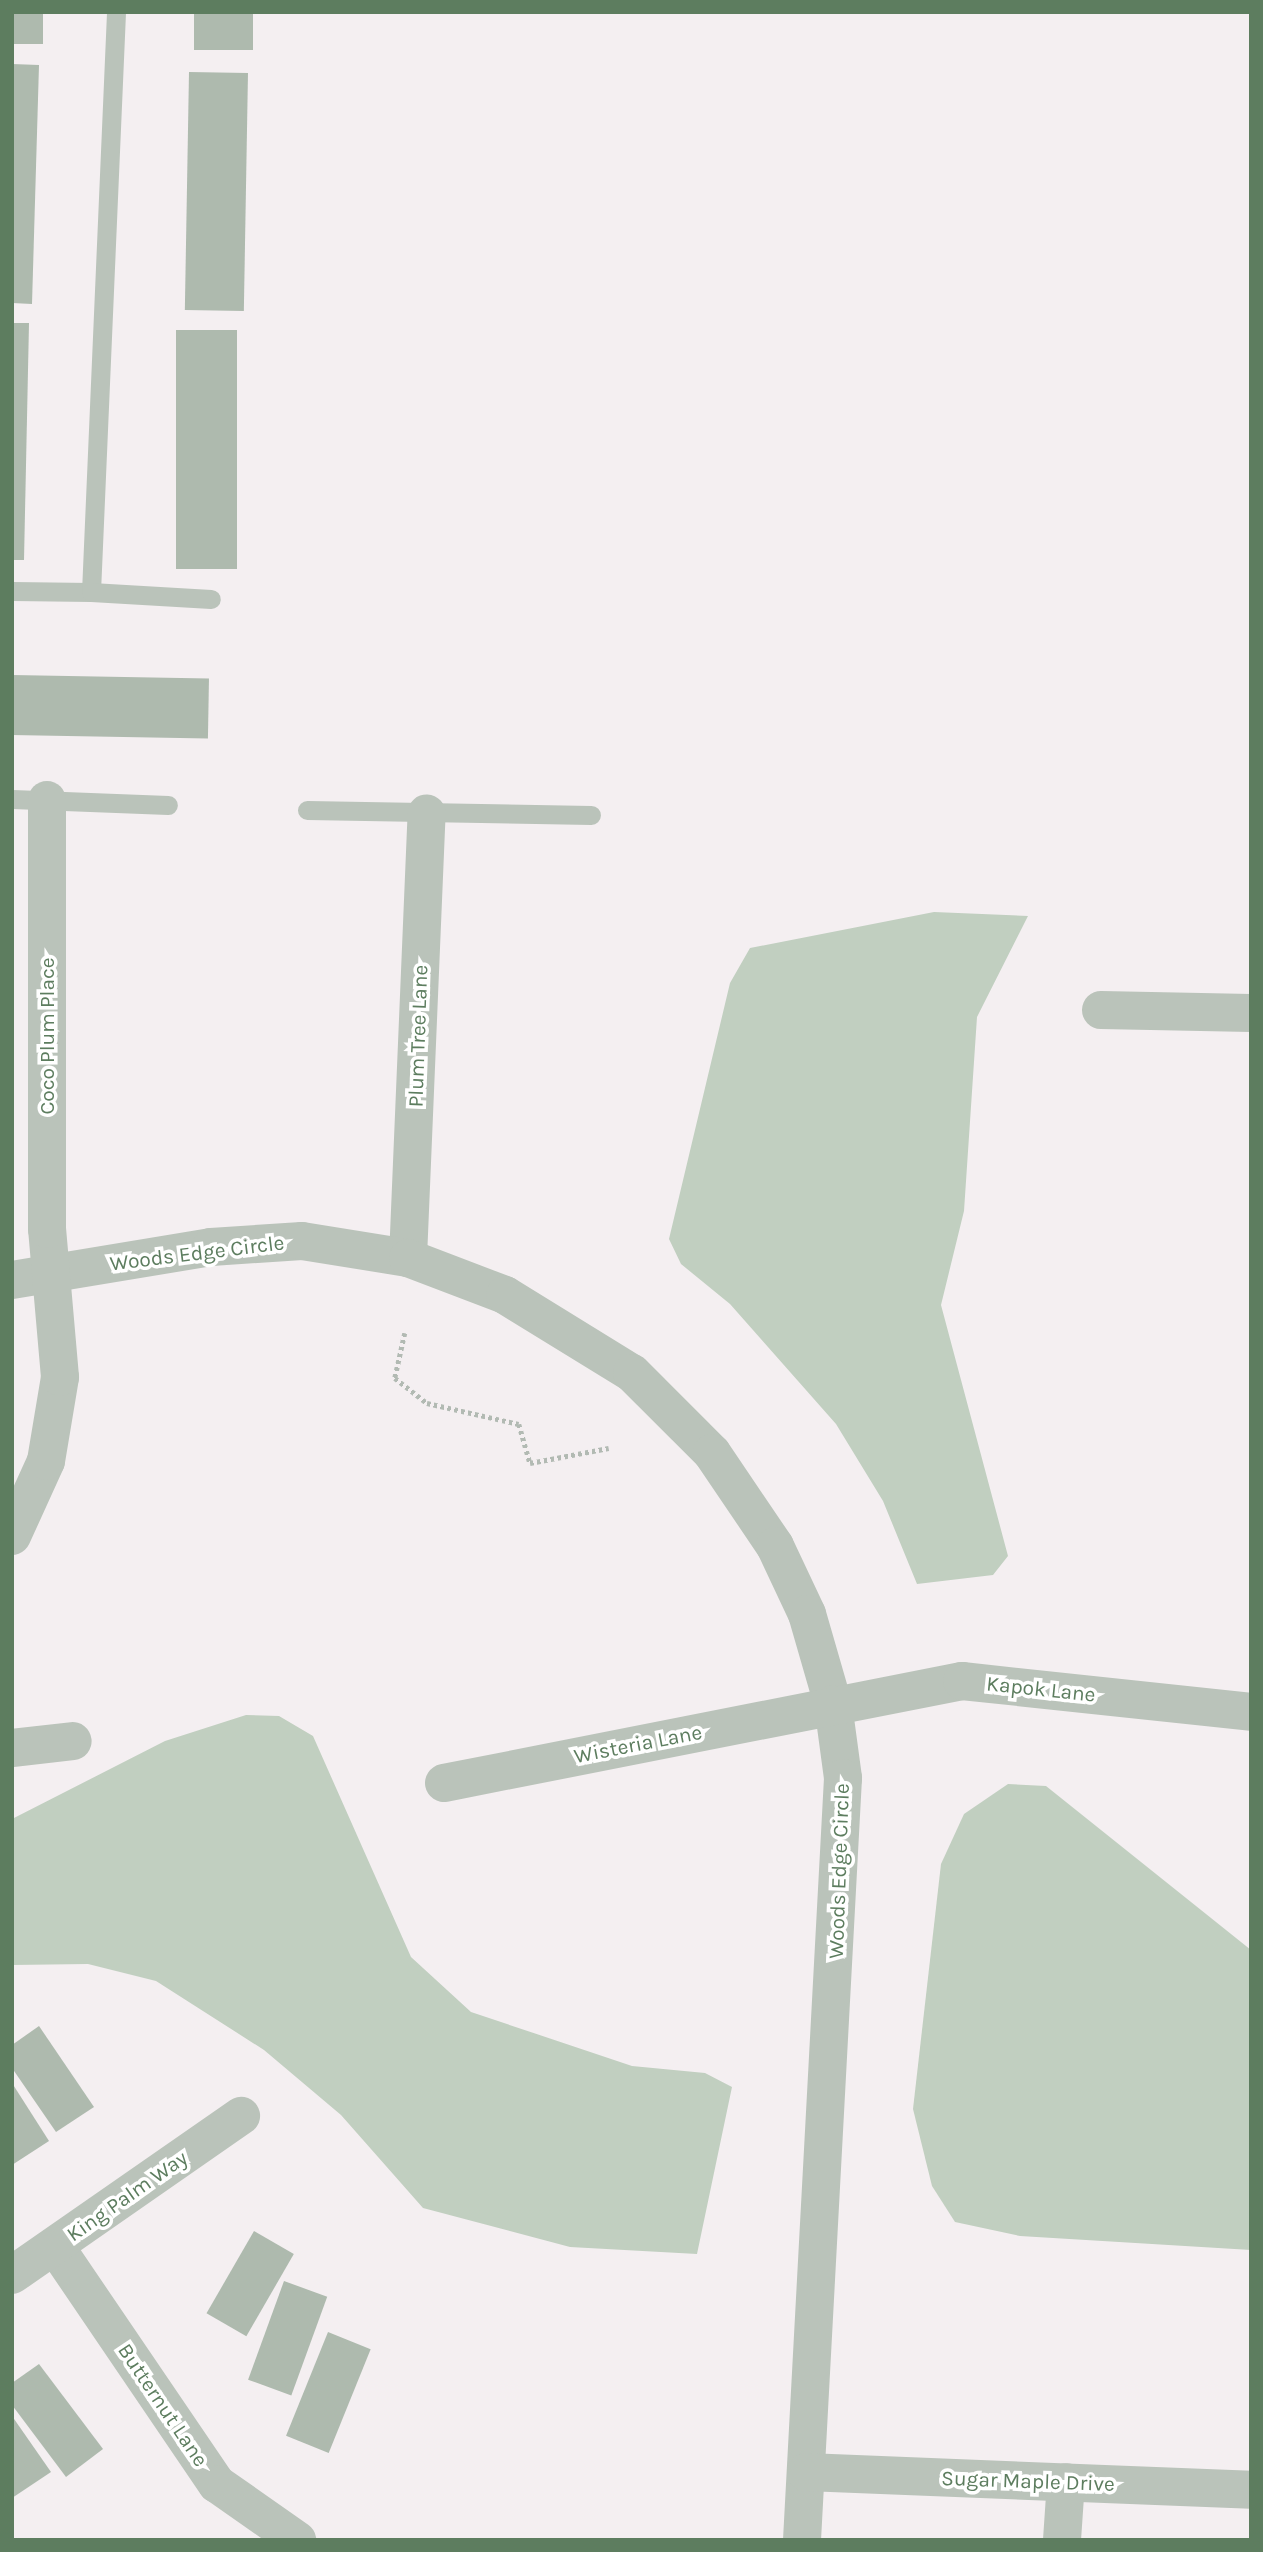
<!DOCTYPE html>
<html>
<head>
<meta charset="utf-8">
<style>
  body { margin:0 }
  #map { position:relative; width:1263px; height:2552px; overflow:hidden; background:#f4eff1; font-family:Karla,sans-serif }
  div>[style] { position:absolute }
  .water>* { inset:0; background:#c1cfc0 }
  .building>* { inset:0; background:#aebaae; transform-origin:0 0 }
  .path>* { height:4.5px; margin-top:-2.25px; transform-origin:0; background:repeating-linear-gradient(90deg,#b2bab3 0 3.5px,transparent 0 7px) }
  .lane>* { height:19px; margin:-9.5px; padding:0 9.5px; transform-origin:9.5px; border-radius:9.5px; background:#bac3ba }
  .street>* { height:38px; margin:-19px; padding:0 19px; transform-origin:19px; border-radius:19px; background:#bac3ba }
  span { translate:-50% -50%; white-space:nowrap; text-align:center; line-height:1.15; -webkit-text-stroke:7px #fff; paint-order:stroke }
  .street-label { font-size:21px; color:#5d7d5f }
  .frame { position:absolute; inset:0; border:14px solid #5d7d5f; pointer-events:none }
</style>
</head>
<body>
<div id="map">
  <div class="water">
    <div style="clip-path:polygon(934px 912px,1028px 916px,977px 1017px,964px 1211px,941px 1305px,1008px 1556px,993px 1575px,917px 1584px,883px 1501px,836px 1424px,730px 1304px,681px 1264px,669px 1239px,730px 983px,750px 948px)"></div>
    <div style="clip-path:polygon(246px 1715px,279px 1716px,313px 1736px,411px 1957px,471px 2012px,632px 2066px,705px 2073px,732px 2087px,697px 2254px,570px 2247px,423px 2208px,341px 2115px,264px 2050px,156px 1981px,88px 1964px,12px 1965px,12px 1819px,165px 1741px)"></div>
    <div style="clip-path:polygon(1008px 1784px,1046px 1786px,1251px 1950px,1251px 2250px,1020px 2236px,955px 2222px,932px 2186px,913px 2109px,941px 1864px,964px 1814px)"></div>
  </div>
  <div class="building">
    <div style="left:12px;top:12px;width:31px;height:32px"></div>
    <div style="left:194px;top:12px;width:59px;height:38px"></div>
    <div style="clip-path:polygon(12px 64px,39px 65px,32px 304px,12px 303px)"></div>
    <div style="left:189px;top:72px;width:59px;height:238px;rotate:1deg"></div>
    <div style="clip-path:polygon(12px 323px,29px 323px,24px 560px,12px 560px)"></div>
    <div style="left:176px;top:330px;width:61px;height:239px"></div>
    <div style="left:12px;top:675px;width:197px;height:60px;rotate:1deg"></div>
    <div style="clip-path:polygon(39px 2026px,94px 2107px,56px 2132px,12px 2068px,12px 2045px)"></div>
    <div style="clip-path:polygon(12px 2083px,49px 2141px,12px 2165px)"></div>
    <div style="left:254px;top:2231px;width:46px;height:95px;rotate:30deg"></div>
    <div style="left:284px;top:2281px;width:46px;height:105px;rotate:20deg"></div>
    <div style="left:328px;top:2332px;width:46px;height:112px;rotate:22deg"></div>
    <div style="clip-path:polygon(39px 2364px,103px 2449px,66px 2477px,12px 2405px,12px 2383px)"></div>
    <div style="clip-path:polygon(12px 2416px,51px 2472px,12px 2498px)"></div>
  </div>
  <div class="path">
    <div style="left:405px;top:1333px;width:46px;rotate:102.5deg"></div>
    <div style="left:395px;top:1378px;width:41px;rotate:38deg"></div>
    <div style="left:427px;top:1403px;width:94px;rotate:12.9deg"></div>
    <div style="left:519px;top:1424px;width:41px;rotate:74.2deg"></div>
    <div style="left:530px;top:1463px;width:80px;rotate:-10.8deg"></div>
  </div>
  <div class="lane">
    <div style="left:12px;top:591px;width:79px;rotate:0.7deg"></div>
    <div style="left:91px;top:592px;width:581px;rotate:-87.53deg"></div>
    <div style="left:91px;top:592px;width:120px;rotate:3.3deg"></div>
    <div style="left:12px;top:799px;width:156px;rotate:2.2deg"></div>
    <div style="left:307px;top:810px;width:284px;rotate:1deg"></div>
  </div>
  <div class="street">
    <div style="left:1101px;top:1010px;width:150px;rotate:1.1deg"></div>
    <div style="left:408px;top:1258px;width:445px;rotate:-87.6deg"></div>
    <div style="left:12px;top:1280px;width:202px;rotate:-9.4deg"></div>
    <div style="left:211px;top:1247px;width:91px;rotate:-3.8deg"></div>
    <div style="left:302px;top:1241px;width:107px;rotate:9.1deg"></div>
    <div style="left:408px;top:1258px;width:104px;rotate:20.9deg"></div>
    <div style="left:505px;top:1295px;width:149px;rotate:31.6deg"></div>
    <div style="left:632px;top:1373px;width:113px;rotate:45deg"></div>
    <div style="left:712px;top:1453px;width:112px;rotate:55.9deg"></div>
    <div style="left:775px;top:1546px;width:75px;rotate:64.8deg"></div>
    <div style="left:807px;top:1614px;width:94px;rotate:73.9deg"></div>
    <div style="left:833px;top:1704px;width:75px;rotate:82.3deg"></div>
    <div style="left:843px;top:1778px;width:763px;rotate:93.08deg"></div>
    <div style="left:12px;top:1536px;width:82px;rotate:-65.6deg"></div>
    <div style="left:46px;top:1461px;width:85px;rotate:-80.5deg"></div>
    <div style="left:60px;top:1377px;width:149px;rotate:-95deg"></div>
    <div style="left:47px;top:1229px;width:429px;rotate:-90deg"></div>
    <div style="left:12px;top:1748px;width:61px;rotate:-6.5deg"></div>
    <div style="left:444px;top:1783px;width:528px;rotate:-11.14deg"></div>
    <div style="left:962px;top:1681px;width:291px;rotate:6.1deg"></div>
    <div style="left:55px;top:2246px;width:288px;rotate:55.8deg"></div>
    <div style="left:217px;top:2484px;width:98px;rotate:35deg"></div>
    <div style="left:12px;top:2275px;width:279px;rotate:-34.8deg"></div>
    <div style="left:806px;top:2472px;width:445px;rotate:2.3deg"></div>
    <div style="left:1062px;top:2540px;width:58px;rotate:-86.1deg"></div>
  </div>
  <div class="street-label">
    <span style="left:47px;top:1036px;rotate:-90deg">Coco Plum Place</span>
    <span style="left:418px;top:1036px;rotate:-88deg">Plum Tree Lane</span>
    <span style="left:197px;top:1253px;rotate:-7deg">Woods Edge Circle</span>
    <span style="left:1041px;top:1689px;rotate:6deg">Kapok Lane</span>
    <span style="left:638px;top:1744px;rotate:-11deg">Wisteria Lane</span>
    <span style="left:839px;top:1871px;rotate:-88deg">Woods Edge Circle</span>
    <span style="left:127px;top:2196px;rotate:-35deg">King Palm Way</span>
    <span style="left:163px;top:2405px;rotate:56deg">Butternut Lane</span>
    <span style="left:1028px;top:2481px;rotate:2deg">Sugar Maple Drive</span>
  </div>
  <div class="frame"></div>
</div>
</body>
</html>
